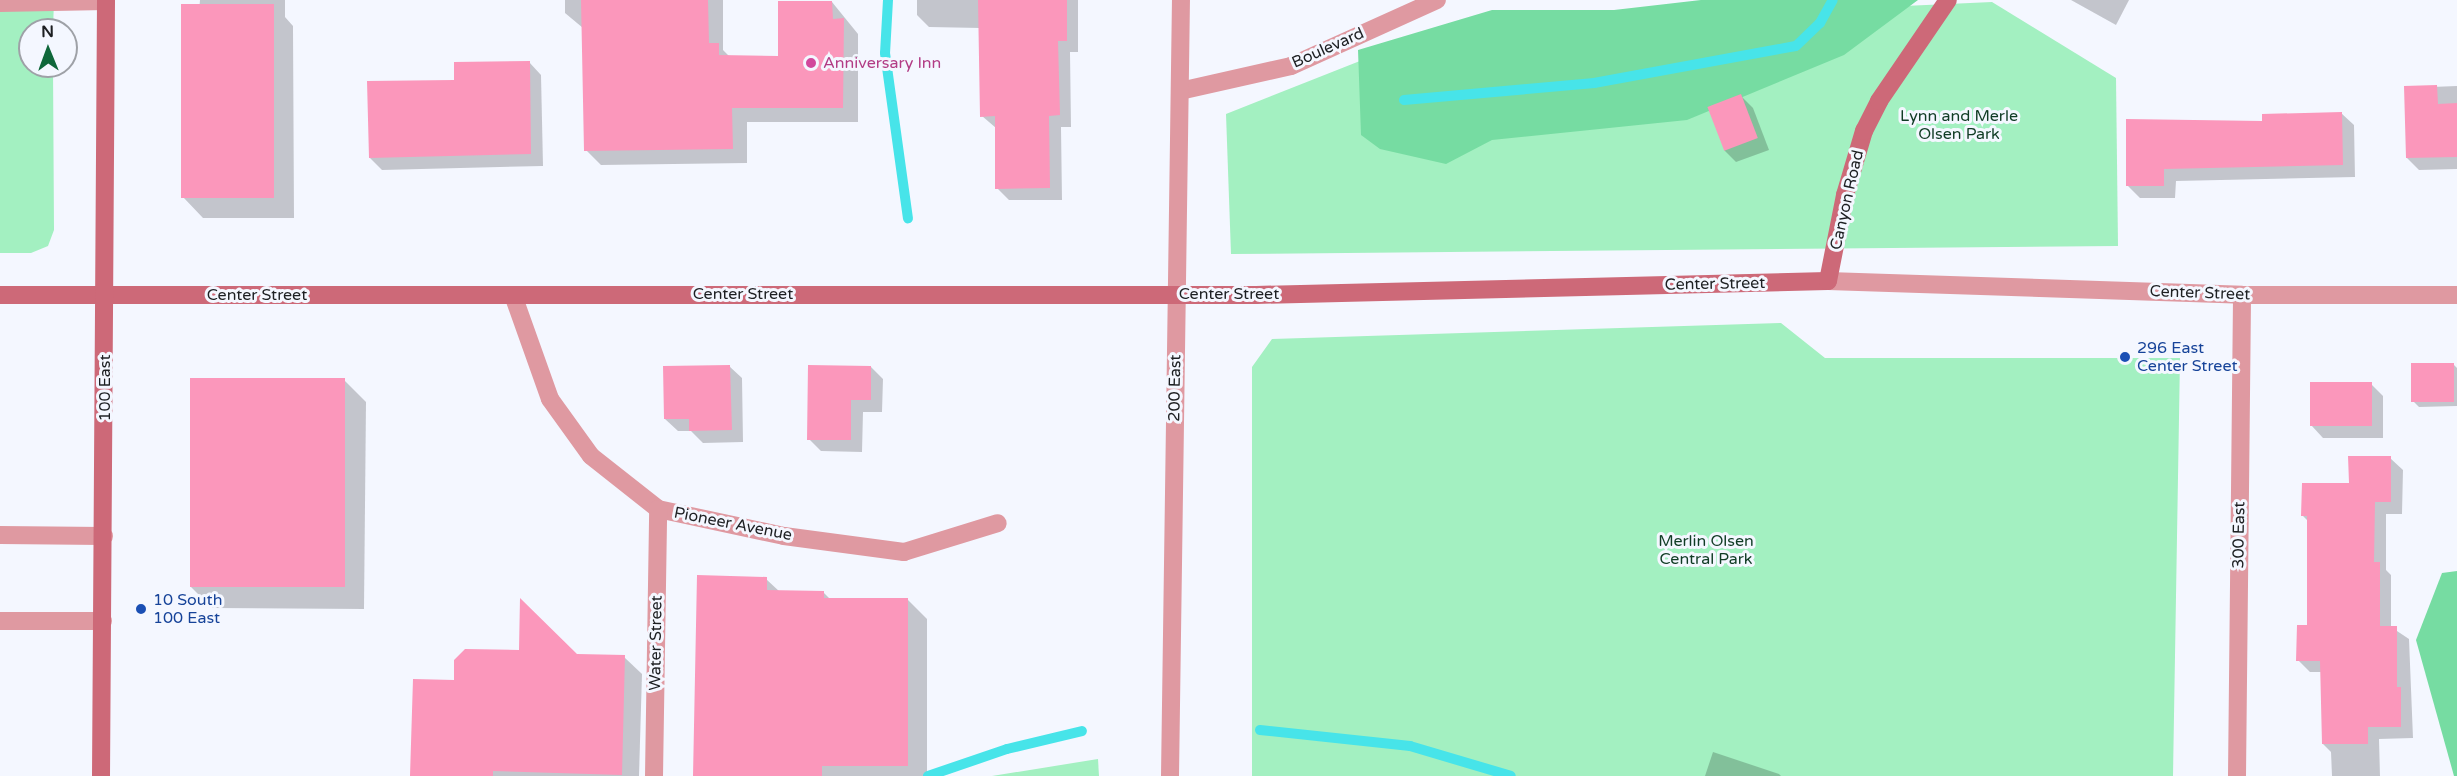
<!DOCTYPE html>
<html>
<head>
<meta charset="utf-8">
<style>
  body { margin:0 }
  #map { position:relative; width:2457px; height:776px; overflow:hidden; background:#f4f7ff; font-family:"Varela Round",sans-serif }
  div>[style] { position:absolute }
  .green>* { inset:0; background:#a3f0c1 }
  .forest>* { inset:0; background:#76dca2 }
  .shadow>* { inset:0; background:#0003 }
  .stream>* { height:10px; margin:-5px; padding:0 5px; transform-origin:5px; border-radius:5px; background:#47e4e9 }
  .building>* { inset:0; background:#fb97bb; transform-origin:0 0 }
  .service>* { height:18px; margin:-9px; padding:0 9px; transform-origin:9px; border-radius:9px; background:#df99a1 }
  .minor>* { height:18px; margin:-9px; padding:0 9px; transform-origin:9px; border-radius:9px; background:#df99a1 }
  .tertiary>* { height:18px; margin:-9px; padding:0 9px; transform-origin:9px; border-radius:9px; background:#df99a1 }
  .secondary>* { height:18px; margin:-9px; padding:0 9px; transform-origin:9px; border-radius:9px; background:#cd6978 }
  .dots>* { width:16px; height:16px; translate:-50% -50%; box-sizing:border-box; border:3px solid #f4f7ff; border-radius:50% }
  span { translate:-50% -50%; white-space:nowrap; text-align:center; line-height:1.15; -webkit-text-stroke:6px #f4f7ff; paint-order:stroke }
  .street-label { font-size:16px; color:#1d1f22 }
  .hotel-label { font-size:16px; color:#b23c85 }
  .left { translate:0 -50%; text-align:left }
  .park-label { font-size:16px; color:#103c25 }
  .transit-label { font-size:16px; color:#164399 }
  .north { position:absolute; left:18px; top:18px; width:60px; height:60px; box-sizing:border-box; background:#f4f7ff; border:2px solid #9ea1a7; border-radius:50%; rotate:359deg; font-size:16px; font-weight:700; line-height:24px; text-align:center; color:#1d1f22 }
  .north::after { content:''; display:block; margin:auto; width:21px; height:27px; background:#0f673a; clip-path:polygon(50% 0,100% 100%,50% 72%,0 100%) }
</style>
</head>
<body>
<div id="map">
  <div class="green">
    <div style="clip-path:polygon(0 0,54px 0,53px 30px,30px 30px,30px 66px,53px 66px,54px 230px,48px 246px,31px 253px,0 253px)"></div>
    <div style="clip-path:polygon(1992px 2px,2116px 78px,2118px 246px,1231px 254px,1226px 114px,1446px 27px)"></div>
    <div style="clip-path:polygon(1781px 323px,1825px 358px,2180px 358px,2173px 776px,1252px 776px,1252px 367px,1272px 339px)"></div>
    <div style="clip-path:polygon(1098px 759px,1099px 776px,992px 776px)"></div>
  </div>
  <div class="forest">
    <div style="clip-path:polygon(1701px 0,1918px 0,1844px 55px,1687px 120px,1492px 140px,1446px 164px,1380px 149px,1361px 135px,1358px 50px,1492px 10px,1614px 10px)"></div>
    <div style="clip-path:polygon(2457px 571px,2457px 776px,2454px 776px,2416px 640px,2442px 573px)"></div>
  </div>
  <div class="shadow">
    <div style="clip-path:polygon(200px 0,285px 0,285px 17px,293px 26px,294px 218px,203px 218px,183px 197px)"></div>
    <div style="clip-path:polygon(565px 0,723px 0,723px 50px,730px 57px,779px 58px,832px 2px,858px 34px,858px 122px,747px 122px,747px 163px,601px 165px,586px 150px,583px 28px,565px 13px)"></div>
    <div style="clip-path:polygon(917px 0,1078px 0,1078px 52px,1070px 52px,1071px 127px,1061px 127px,1062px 200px,1009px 200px,997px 188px,996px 128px,982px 116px,980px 28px,929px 27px,917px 15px)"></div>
    <div style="clip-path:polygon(2071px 0,2129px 0,2116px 25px)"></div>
    <div style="clip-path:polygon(529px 62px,541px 75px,543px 166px,382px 170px,370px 158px,456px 81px)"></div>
    <div style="clip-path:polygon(2457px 86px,2457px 169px,2419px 170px,2407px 158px,2405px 88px)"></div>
    <div style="clip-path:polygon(1741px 96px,1753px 108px,1769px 150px,1736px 162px,1724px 150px)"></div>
    <div style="clip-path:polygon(2341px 113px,2354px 125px,2355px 177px,2176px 181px,2175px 198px,2140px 198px,2128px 186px,2264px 122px)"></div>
    <div style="clip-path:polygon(2453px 364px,2457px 368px,2457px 406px,2419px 407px,2413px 401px)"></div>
    <div style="clip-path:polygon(729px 366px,742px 378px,743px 442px,703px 443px,691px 431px,678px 431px,665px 419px)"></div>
    <div style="clip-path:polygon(871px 367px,883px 379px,882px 412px,863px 412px,862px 452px,821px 451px,809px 439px)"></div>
    <div style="clip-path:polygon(345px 381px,366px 402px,364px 609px,212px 608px,190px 586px)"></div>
    <div style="clip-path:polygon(2371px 384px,2383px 396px,2383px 438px,2323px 438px,2311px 425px)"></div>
    <div style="clip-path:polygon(2390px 458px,2403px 470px,2402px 514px,2386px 514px,2386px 570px,2391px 575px,2391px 627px,2409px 639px,2413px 738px,2379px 739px,2380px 776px,2332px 776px,2331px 752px,2323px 744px,2322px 672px,2310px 672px,2298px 660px,2308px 626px,2308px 521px,2303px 516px)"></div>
    <div style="clip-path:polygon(766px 579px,780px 592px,823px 592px,831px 600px,908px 600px,927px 619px,927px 776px,694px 776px)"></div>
    <div style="clip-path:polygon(577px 655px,624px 657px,642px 674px,639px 776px,411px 776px,455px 682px)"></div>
    <div style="clip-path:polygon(1713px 752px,1779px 774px,1781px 776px,1705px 776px)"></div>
  </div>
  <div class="stream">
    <div style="left:888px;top:0;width:53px;rotate:93.2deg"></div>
    <div style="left:885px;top:53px;width:167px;rotate:82.1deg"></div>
    <div style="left:1404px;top:100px;width:191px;rotate:-5.1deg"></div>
    <div style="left:1594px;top:83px;width:205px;rotate:-10.4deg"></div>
    <div style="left:1796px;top:46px;width:33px;rotate:-44deg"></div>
    <div style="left:1820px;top:23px;width:26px;rotate:-61deg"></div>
    <div style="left:1260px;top:730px;width:151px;rotate:6.1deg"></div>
    <div style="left:1410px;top:746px;width:105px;rotate:16.5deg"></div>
    <div style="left:928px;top:776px;width:83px;rotate:-18.9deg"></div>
    <div style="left:1007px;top:749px;width:77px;rotate:-13.5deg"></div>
  </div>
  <div class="building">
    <div style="clip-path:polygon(581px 0,708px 0,709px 43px,719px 43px,719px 55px,778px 56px,778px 1px,832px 1px,833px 19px,844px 18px,843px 108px,732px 108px,733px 149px,584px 151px)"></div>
    <div style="clip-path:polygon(978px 0,1067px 0,1067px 41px,1058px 41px,1060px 115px,1049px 116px,1050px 188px,995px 189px,995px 116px,980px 117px)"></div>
    <div style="left:181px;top:4px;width:93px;height:194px"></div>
    <div style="clip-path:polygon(530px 61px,531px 154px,369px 158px,367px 81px,454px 80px,454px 62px)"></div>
    <div style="clip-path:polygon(2437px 85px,2438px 104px,2457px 103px,2457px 157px,2406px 158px,2404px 86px)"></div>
    <div style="left:1741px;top:94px;width:47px;height:36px;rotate:69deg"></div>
    <div style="clip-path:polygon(2342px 112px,2343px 165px,2164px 169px,2164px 186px,2126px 186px,2126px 119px,2262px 121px,2262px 114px)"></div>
    <div style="left:2411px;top:363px;width:43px;height:39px"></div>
    <div style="clip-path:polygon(730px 365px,732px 430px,689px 431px,689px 419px,664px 419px,663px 366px)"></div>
    <div style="clip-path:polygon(808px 365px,871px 366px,871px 400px,851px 400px,851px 440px,807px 440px)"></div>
    <div style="left:190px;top:378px;width:155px;height:209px"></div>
    <div style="left:2310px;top:382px;width:62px;height:44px"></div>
    <div style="clip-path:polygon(2348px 456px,2391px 456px,2391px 502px,2375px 502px,2374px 562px,2380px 562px,2380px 626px,2397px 626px,2397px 687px,2401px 687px,2401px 727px,2368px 727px,2368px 744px,2322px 744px,2320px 661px,2296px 661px,2297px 625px,2307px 625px,2307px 516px,2301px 516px,2302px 483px,2349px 483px)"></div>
    <div style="clip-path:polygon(697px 575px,767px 577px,767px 590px,824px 591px,824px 598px,908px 598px,908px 766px,822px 766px,822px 776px,693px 776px)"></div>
    <div style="clip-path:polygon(520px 598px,577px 654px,625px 655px,622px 775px,493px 771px,493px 776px,410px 776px,413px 679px,454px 680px,454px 660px,465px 649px,519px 650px)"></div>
  </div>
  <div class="service">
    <div style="left:0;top:3px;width:106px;rotate:-1.1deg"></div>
    <div style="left:0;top:535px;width:104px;rotate:0.6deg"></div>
    <div style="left:0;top:621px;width:103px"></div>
  </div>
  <div class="minor">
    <div style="left:1180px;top:91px;width:114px;rotate:-12.7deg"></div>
    <div style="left:1291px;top:66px;width:160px;rotate:-24.3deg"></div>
    <div style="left:513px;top:295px;width:110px;rotate:70.4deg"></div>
    <div style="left:550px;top:399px;width:70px;rotate:54.3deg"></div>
    <div style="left:591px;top:456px;width:85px;rotate:38.3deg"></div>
    <div style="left:658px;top:509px;width:129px;rotate:12.1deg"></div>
    <div style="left:784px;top:536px;width:121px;rotate:7.6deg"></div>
    <div style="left:904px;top:552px;width:98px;rotate:-17.1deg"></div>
    <div style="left:654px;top:776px;width:267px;rotate:-89.1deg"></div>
    <div style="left:2237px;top:776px;width:481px;rotate:-89.4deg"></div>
  </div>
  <div class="tertiary">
    <div style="left:1828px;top:281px;width:414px;rotate:1.9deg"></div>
    <div style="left:2242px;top:295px;width:215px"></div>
    <div style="left:1170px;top:776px;width:776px;rotate:-89.19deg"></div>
  </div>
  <div class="secondary">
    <div style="left:0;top:295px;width:1256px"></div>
    <div style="left:1256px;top:295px;width:572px;rotate:-1.4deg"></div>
    <div style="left:1828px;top:281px;width:88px;rotate:-78.8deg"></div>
    <div style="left:1845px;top:195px;width:67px;rotate:-73.5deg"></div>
    <div style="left:1864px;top:131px;width:34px;rotate:-63deg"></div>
    <div style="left:1879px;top:101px;width:122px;rotate:-55.7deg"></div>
    <div style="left:101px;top:776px;width:776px;rotate:-89.63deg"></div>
  </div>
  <div class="dots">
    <div style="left:811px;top:63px;background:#d1479c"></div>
    <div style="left:2125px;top:357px;background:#1a4fb4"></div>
    <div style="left:141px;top:609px;background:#1a4fb4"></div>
  </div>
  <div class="street-label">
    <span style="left:1328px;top:48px;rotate:-24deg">Boulevard</span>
    <span style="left:1847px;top:200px;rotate:-77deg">Canyon Road</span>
    <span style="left:1715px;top:284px;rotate:-1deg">Center Street</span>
    <span style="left:2200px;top:293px;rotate:2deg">Center Street</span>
    <span style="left:743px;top:294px">Center Street</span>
    <span style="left:1229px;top:294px">Center Street</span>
    <span style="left:257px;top:295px">Center Street</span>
    <span style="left:105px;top:388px;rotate:-90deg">100 East</span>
    <span style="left:1175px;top:388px;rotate:-89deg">200 East</span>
    <span style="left:733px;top:524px;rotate:11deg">Pioneer Avenue</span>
    <span style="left:2239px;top:535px;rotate:-89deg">300 East</span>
    <span style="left:656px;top:643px;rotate:-89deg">Water Street</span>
  </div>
  <div class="hotel-label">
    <span class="left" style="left:823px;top:63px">Anniversary Inn</span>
  </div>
  <div class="park-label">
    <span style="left:1959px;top:125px">Lynn and Merle<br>Olsen Park</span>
    <span style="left:1706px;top:550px">Merlin Olsen<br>Central Park</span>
  </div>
  <div class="transit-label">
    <span class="left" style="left:2137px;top:357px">296 East<br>Center Street</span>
    <span class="left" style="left:153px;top:609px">10 South<br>100 East</span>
  </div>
  <div class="north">N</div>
</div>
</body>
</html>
